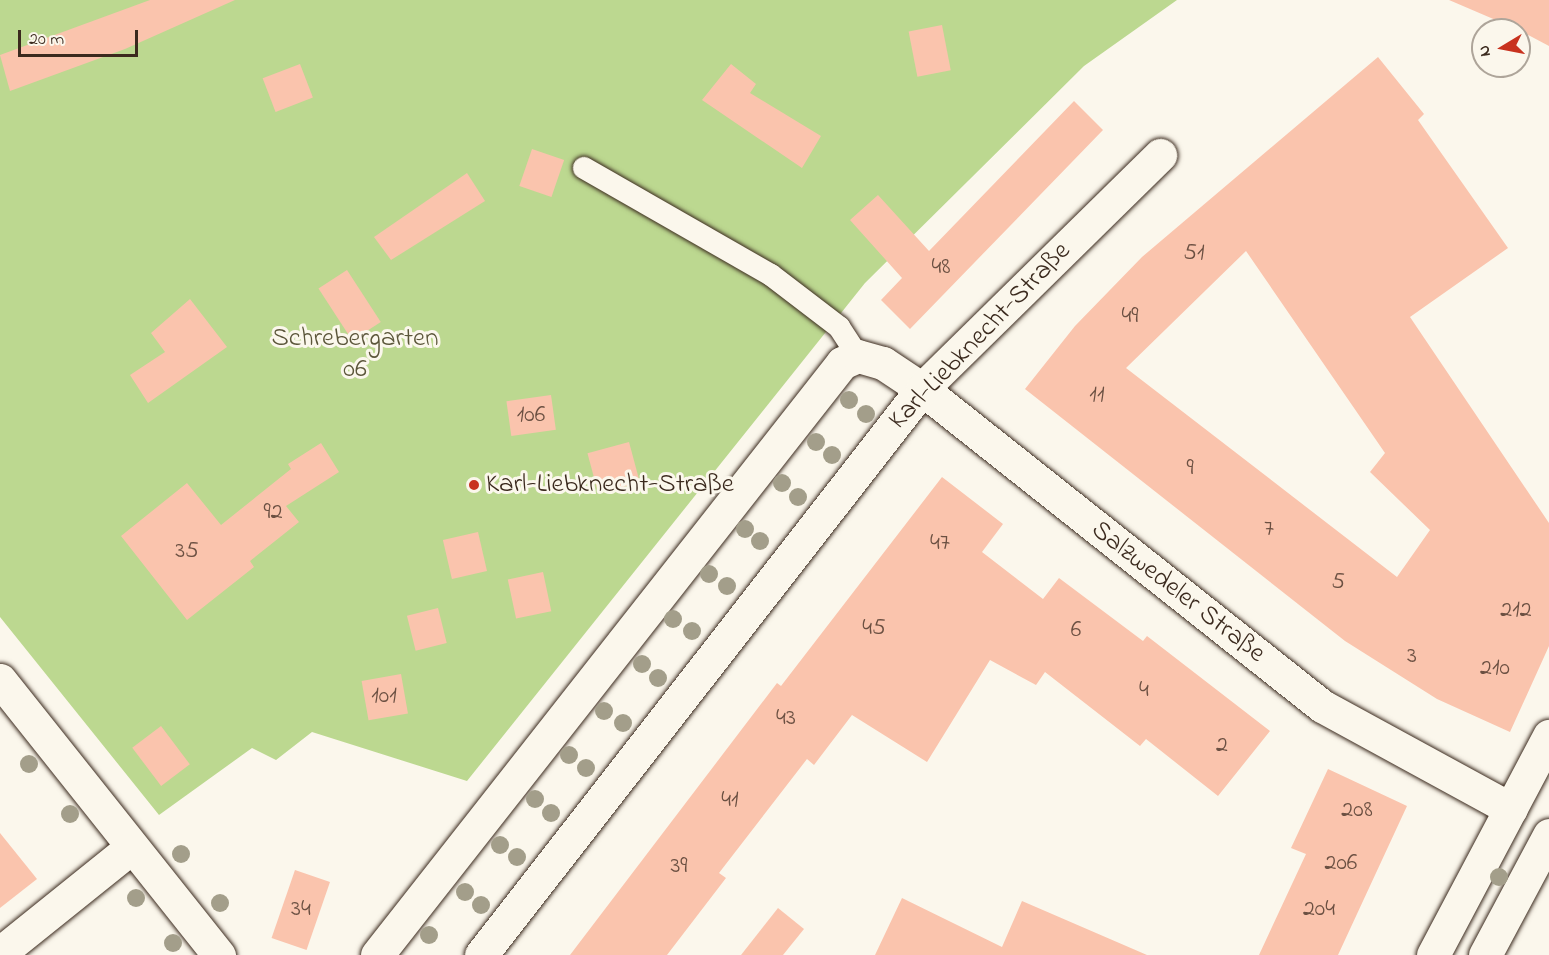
<!DOCTYPE html>
<html>
<head>
<meta charset="utf-8">
<style>
  body { margin:0 }
  #map { position:relative; width:1549px; height:955px; overflow:hidden; background:#fbf7ec; font-family:"Indie Flower",sans-serif }
  div>[style] { position:absolute }
  .green>* { inset:0; background:#bcd890 }
  .building>* { inset:0; background:#fac4ad; transform-origin:0 0 }
  .roads { filter:drop-shadow(0 0 2px #3b2a1e) drop-shadow(0 0 2px #3b2a1e) }
  .lane>* { height:22px; margin:-11px; padding:0 11px; transform-origin:11px; border-radius:11px; background:#fbf7ec }
  .street>* { height:33px; margin:-16.5px; padding:0 16.5px; transform-origin:16.5px; border-radius:16.5px; background:#fbf7ec }
  .secondary>* { height:33px; margin:-16.5px; padding:0 16.5px; transform-origin:16.5px; border-radius:16.5px; background:#fbf7ec }
  .trees>* { width:18px; height:18px; margin:-9px; border-radius:50%; background:#a39e8a }
  .dots>* { width:16px; height:16px; translate:-50% -50%; box-sizing:border-box; border:3px solid #fbf7ec; border-radius:50% }
  span { translate:-50% -50%; white-space:nowrap; text-align:center; line-height:1.15; -webkit-text-stroke:6px #fbf7ec; paint-order:stroke }
  .number-label { font-size:24px; color:#6b5042 }
  .number-label span { -webkit-text-stroke-width:0 }
  .street-label { font-size:27px; color:#3b2a1e }
  .park-label { font-size:27px; color:#5b563a }
  .poi-label { font-size:27px; color:#3b2a1e }
  .left { translate:0 -50%; text-align:left }
  .north { position:absolute; left:1471px; top:18px; width:60px; height:60px; box-sizing:border-box; background:#fbf7ec; border:2px solid #aea59a; border-radius:50%; rotate:260deg; font-size:16px; font-weight:700; line-height:24px; text-align:center; color:#3b2a1e }
  .north::after { content:''; display:block; margin:auto; width:21px; height:27px; background:#c8321e; clip-path:polygon(50% 0,100% 100%,50% 72%,0 100%) }
  .scale { position:absolute; left:18px; top:30px; width:120px; height:27px; box-sizing:border-box; border:3px solid #3b2a1e; border-top:0; padding-left:8px; font-size:18px; line-height:21px; white-space:nowrap; color:#3b2a1e; -webkit-text-stroke:4px #fbf7ec; paint-order:stroke }
</style>
</head>
<body>
<div id="map">
  <div class="green">
    <div style="clip-path:polygon(0 0,1177px 0,1084px 66px,865px 283px,467px 781px,312px 732px,276px 760px,252px 748px,159px 815px,0 617px)"></div>
  </div>
  <div class="building">
    <div style="clip-path:polygon(150px 0,235px 0,125px 49px,10px 91px,0 55px)"></div>
    <div style="clip-path:polygon(1449px 0,1549px 0,1549px 46px,1519px 30px)"></div>
    <div style="left:942px;top:25px;width:46px;height:34px;rotate:79deg"></div>
    <div style="clip-path:polygon(evenodd,1378px 57px,1424px 114px,1418px 120px,1508px 248px,1410px 317px,1549px 523px,1549px 646px,1510px 732px,1437px 699px,1345px 641px,1025px 389px,1075px 326px,1142px 257px,1378px 57px,1246px 251px,1385px 453px,1370px 472px,1430px 530px,1397px 577px,1126px 368px,1246px 251px)"></div>
    <div style="left:300px;top:64px;width:36px;height:40px;rotate:69deg"></div>
    <div style="clip-path:polygon(731px 64px,756px 84px,750px 93px,821px 136px,802px 168px,702px 100px)"></div>
    <div style="clip-path:polygon(1074px 101px,1103px 130px,910px 329px,881px 300px,902px 278px,850px 220px,878px 195px,929px 251px)"></div>
    <div style="left:532px;top:149px;width:34px;height:39px;rotate:19deg"></div>
    <div style="clip-path:polygon(467px 173px,485px 201px,391px 260px,374px 237px)"></div>
    <div style="left:347px;top:270px;width:62px;height:34px;rotate:57deg"></div>
    <div style="clip-path:polygon(190px 299px,227px 347px,148px 403px,130px 375px,165px 352px,151px 333px)"></div>
    <div style="left:551px;top:395px;width:35px;height:45px;rotate:82deg"></div>
    <div style="left:629px;top:442px;width:42px;height:43px;rotate:75deg"></div>
    <div style="clip-path:polygon(321px 443px,339px 472px,286px 506px,299px 522px,250px 561px,254px 567px,187px 620px,121px 536px,187px 483px,221px 525px,291px 469px,288px 464px)"></div>
    <div style="clip-path:polygon(942px 477px,1003px 524px,982px 552px,1043px 599px,1059px 578px,1143px 641px,1147px 636px,1270px 731px,1218px 796px,1146px 739px,1140px 746px,1045px 672px,1036px 685px,990px 660px,927px 762px,852px 715px,814px 765px,807px 759px,719px 873px,726px 878px,667px 955px,570px 955px,777px 683px,781px 686px)"></div>
    <div style="left:478px;top:532px;width:40px;height:36px;rotate:77deg"></div>
    <div style="left:543px;top:572px;width:40px;height:36px;rotate:78deg"></div>
    <div style="left:438px;top:608px;width:36px;height:32px;rotate:76deg"></div>
    <div style="left:401px;top:674px;width:40px;height:40px;rotate:80deg"></div>
    <div style="left:161px;top:726px;width:48px;height:36px;rotate:53deg"></div>
    <div style="clip-path:polygon(1328px 769px,1407px 806px,1338px 955px,1259px 955px,1306px 854px,1291px 848px)"></div>
    <div style="clip-path:polygon(0 833px,37px 879px,0 908px)"></div>
    <div style="left:295px;top:870px;width:37px;height:72px;rotate:19deg"></div>
    <div style="clip-path:polygon(902px 898px,1002px 947px,1022px 901px,1147px 955px,875px 955px)"></div>
    <div style="clip-path:polygon(778px 908px,804px 929px,783px 955px,741px 955px)"></div>
  </div>
  <div class="roads">
    <div class="lane">
      <div style="left:584px;top:168px;width:215px;rotate:29.8deg"></div>
      <div style="left:771px;top:275px;width:86px;rotate:37.4deg"></div>
      <div style="left:839px;top:327px;width:35px;rotate:57deg"></div>
    </div>
    <div class="street">
      <div style="left:0;top:680px;width:352px;rotate:51.5deg"></div>
      <div style="left:0;top:953px;width:169px;rotate:-38.8deg"></div>
      <div style="left:377px;top:955px;width:753px;rotate:-51.85deg"></div>
      <div style="left:842px;top:363px;width:17px;rotate:-24deg"></div>
      <div style="left:858px;top:356px;width:26px;rotate:16deg"></div>
      <div style="left:883px;top:363px;width:47px;rotate:33.7deg"></div>
      <div style="left:922px;top:389px;width:510px;rotate:38.4deg"></div>
      <div style="left:1322px;top:706px;width:215px;rotate:28.6deg"></div>
      <div style="left:481px;top:955px;width:718px;rotate:-52.08deg"></div>
      <div style="left:922px;top:389px;width:334px;rotate:-44.5deg"></div>
    </div>
    <div class="secondary">
      <div style="left:1433px;top:955px;width:248px;rotate:-62.1deg"></div>
      <div style="left:1485px;top:955px;width:136px;rotate:-61.9deg"></div>
    </div>
  </div>
  <div class="trees">
    <div style="left:849px;top:400px"></div>
    <div style="left:866px;top:414px"></div>
    <div style="left:816px;top:442px"></div>
    <div style="left:832px;top:455px"></div>
    <div style="left:782px;top:483px"></div>
    <div style="left:798px;top:497px"></div>
    <div style="left:745px;top:529px"></div>
    <div style="left:760px;top:541px"></div>
    <div style="left:709px;top:574px"></div>
    <div style="left:727px;top:586px"></div>
    <div style="left:673px;top:619px"></div>
    <div style="left:692px;top:631px"></div>
    <div style="left:642px;top:664px"></div>
    <div style="left:658px;top:678px"></div>
    <div style="left:604px;top:711px"></div>
    <div style="left:623px;top:723px"></div>
    <div style="left:569px;top:755px"></div>
    <div style="left:29px;top:764px"></div>
    <div style="left:586px;top:768px"></div>
    <div style="left:535px;top:799px"></div>
    <div style="left:551px;top:813px"></div>
    <div style="left:70px;top:814px"></div>
    <div style="left:500px;top:845px"></div>
    <div style="left:181px;top:854px"></div>
    <div style="left:517px;top:857px"></div>
    <div style="left:1499px;top:877px"></div>
    <div style="left:465px;top:892px"></div>
    <div style="left:136px;top:898px"></div>
    <div style="left:220px;top:903px"></div>
    <div style="left:481px;top:905px"></div>
    <div style="left:429px;top:935px"></div>
    <div style="left:173px;top:943px"></div>
  </div>
  <div class="dots">
    <div style="left:474px;top:485px;background:#c8321e"></div>
  </div>
  <div class="number-label">
    <span style="left:1194px;top:254px">51</span>
    <span style="left:941px;top:268px">48</span>
    <span style="left:1130px;top:317px">49</span>
    <span style="left:1097px;top:396px">11</span>
    <span style="left:531px;top:416px">106</span>
    <span style="left:1190px;top:469px">9</span>
    <span style="left:273px;top:513px">92</span>
    <span style="left:1269px;top:530px">7</span>
    <span style="left:940px;top:544px">47</span>
    <span style="left:187px;top:552px">35</span>
    <span style="left:1338px;top:583px">5</span>
    <span style="left:1516px;top:611px">212</span>
    <span style="left:874px;top:629px">45</span>
    <span style="left:1076px;top:631px">6</span>
    <span style="left:1412px;top:657px">3</span>
    <span style="left:1495px;top:669px">210</span>
    <span style="left:1144px;top:691px">4</span>
    <span style="left:384px;top:697px">101</span>
    <span style="left:786px;top:719px">43</span>
    <span style="left:1222px;top:746px">2</span>
    <span style="left:730px;top:801px">41</span>
    <span style="left:1357px;top:811px">208</span>
    <span style="left:1341px;top:864px">206</span>
    <span style="left:679px;top:867px">39</span>
    <span style="left:301px;top:910px">34</span>
    <span style="left:1319px;top:910px">204</span>
  </div>
  <div class="street-label">
    <span style="left:980px;top:336px;rotate:-46deg">Karl-Liebknecht-Straße</span>
    <span style="left:1178px;top:592px;rotate:38deg">Salzwedeler Straße</span>
  </div>
  <div class="park-label">
    <span style="left:355px;top:354px">Schrebergarten<br>06</span>
  </div>
  <div class="poi-label">
    <span class="left" style="left:486px;top:485px">Karl-Liebknecht-Straße</span>
  </div>
  <div class="north">N</div>
  <div class="scale">20 m</div>
</div>
</body>
</html>
